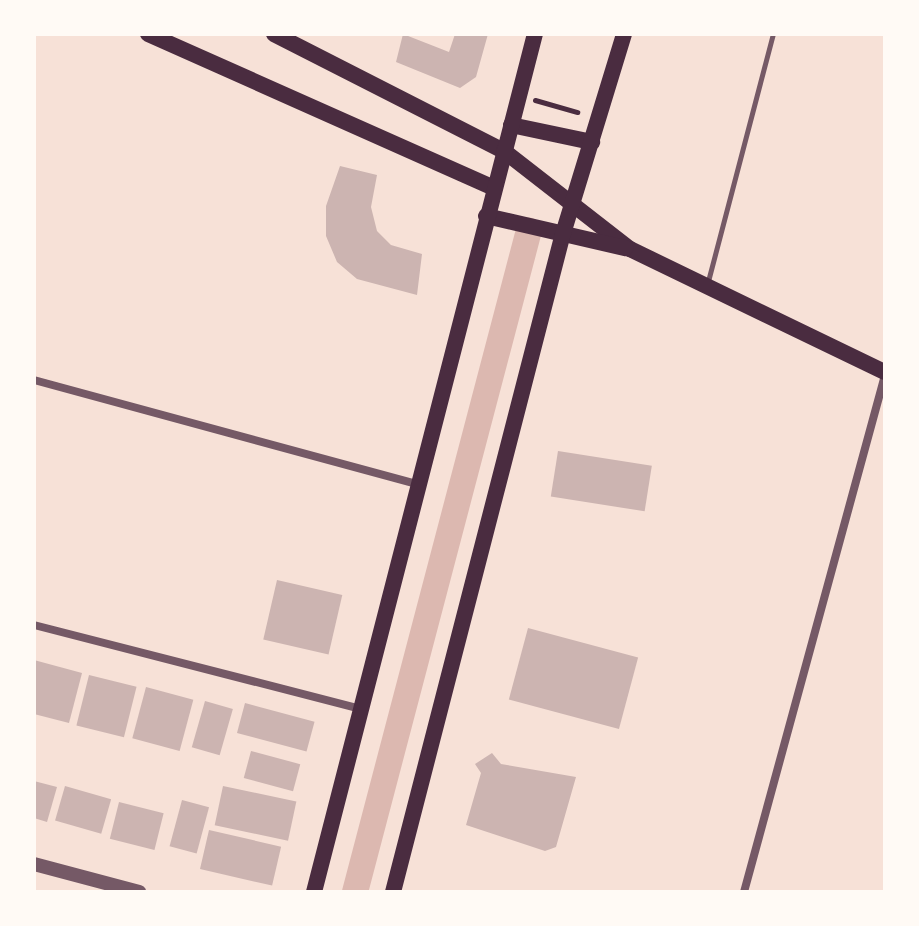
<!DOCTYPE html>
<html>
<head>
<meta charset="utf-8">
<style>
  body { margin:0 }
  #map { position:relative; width:919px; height:926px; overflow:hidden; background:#f7e1d7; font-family:"PT Sans Narrow",sans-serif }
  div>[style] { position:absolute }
  .canal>* { height:26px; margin:-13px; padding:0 13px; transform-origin:13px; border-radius:13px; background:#dcb8b0 }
  .building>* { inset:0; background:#ccb4b1; transform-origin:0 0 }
  .path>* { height:5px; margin:-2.5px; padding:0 2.5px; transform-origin:2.5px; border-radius:2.5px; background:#4a2c40 }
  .service>* { height:5px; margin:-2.5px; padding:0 2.5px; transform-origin:2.5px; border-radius:2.5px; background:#755966 }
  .minor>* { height:8px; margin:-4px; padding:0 4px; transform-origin:4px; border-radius:4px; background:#755966 }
  .tertiary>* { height:14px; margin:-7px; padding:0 7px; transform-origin:7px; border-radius:7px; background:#755966 }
  .secondary>* { height:16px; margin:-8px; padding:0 8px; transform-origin:8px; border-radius:8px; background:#4a2c40 }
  span { translate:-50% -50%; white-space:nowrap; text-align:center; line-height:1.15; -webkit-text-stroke:6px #fffaf5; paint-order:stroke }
  .frame { position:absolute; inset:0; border:36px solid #fffaf5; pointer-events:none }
</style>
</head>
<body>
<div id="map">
  <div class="canal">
    <div style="left:355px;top:892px;width:684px;rotate:-75.27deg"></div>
  </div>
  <div class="building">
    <div style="clip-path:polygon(403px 34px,449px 52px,455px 34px,488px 34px,476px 77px,460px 88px,396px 62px)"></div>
    <div style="clip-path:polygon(340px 166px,377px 175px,371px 207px,377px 231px,391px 245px,422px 254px,417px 295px,357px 279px,337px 262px,326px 236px,326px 206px)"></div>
    <div style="left:558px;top:451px;width:95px;height:46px;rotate:9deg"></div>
    <div style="left:277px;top:580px;width:67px;height:61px;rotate:13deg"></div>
    <div style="left:528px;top:628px;width:114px;height:74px;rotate:15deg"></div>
    <div style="clip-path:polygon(34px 660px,82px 673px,69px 723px,34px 714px)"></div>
    <div style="left:89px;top:675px;width:49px;height:52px;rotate:14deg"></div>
    <div style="left:146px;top:687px;width:49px;height:53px;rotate:15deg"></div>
    <div style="left:205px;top:701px;width:29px;height:48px;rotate:16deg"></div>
    <div style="left:245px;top:703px;width:72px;height:31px;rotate:15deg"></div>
    <div style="left:251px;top:751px;width:51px;height:28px;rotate:15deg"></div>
    <div style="clip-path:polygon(492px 753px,501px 764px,576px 777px,556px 847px,545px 851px,466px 825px,481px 773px,475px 764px)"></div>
    <div style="clip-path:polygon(34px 781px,57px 787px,47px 822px,34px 818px)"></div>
    <div style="left:65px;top:786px;width:48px;height:36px;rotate:16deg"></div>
    <div style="left:223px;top:786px;width:75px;height:40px;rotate:12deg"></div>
    <div style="left:182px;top:800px;width:28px;height:48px;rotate:15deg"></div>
    <div style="left:119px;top:802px;width:46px;height:38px;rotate:14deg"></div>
    <div style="left:209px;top:830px;width:74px;height:40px;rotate:13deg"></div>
  </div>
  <div class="path">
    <div style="left:535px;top:100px;width:44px;rotate:15.9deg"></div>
  </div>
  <div class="service">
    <div style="left:707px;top:285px;width:260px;rotate:-75.3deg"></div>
  </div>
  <div class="minor">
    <div style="left:34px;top:380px;width:398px;rotate:15.2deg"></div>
    <div style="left:34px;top:625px;width:338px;rotate:14.4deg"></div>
    <div style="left:744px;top:892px;width:536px;rotate:-74.74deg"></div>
  </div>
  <div class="tertiary">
    <div style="left:34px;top:864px;width:109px;rotate:14.9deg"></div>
  </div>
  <div class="secondary">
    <div style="left:148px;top:34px;width:379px;rotate:24deg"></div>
    <div style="left:274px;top:34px;width:258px;rotate:27deg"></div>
    <div style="left:504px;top:151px;width:160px;rotate:37.9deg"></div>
    <div style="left:630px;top:249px;width:283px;rotate:25.8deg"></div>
    <div style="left:511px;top:125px;width:83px;rotate:11.9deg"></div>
    <div style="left:486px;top:216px;width:143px;rotate:13deg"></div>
    <div style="left:314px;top:892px;width:886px;rotate:-75.56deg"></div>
    <div style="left:393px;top:892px;width:676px;rotate:-75.53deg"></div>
    <div style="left:562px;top:237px;width:212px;rotate:-73deg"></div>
  </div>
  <div class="frame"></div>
</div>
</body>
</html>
